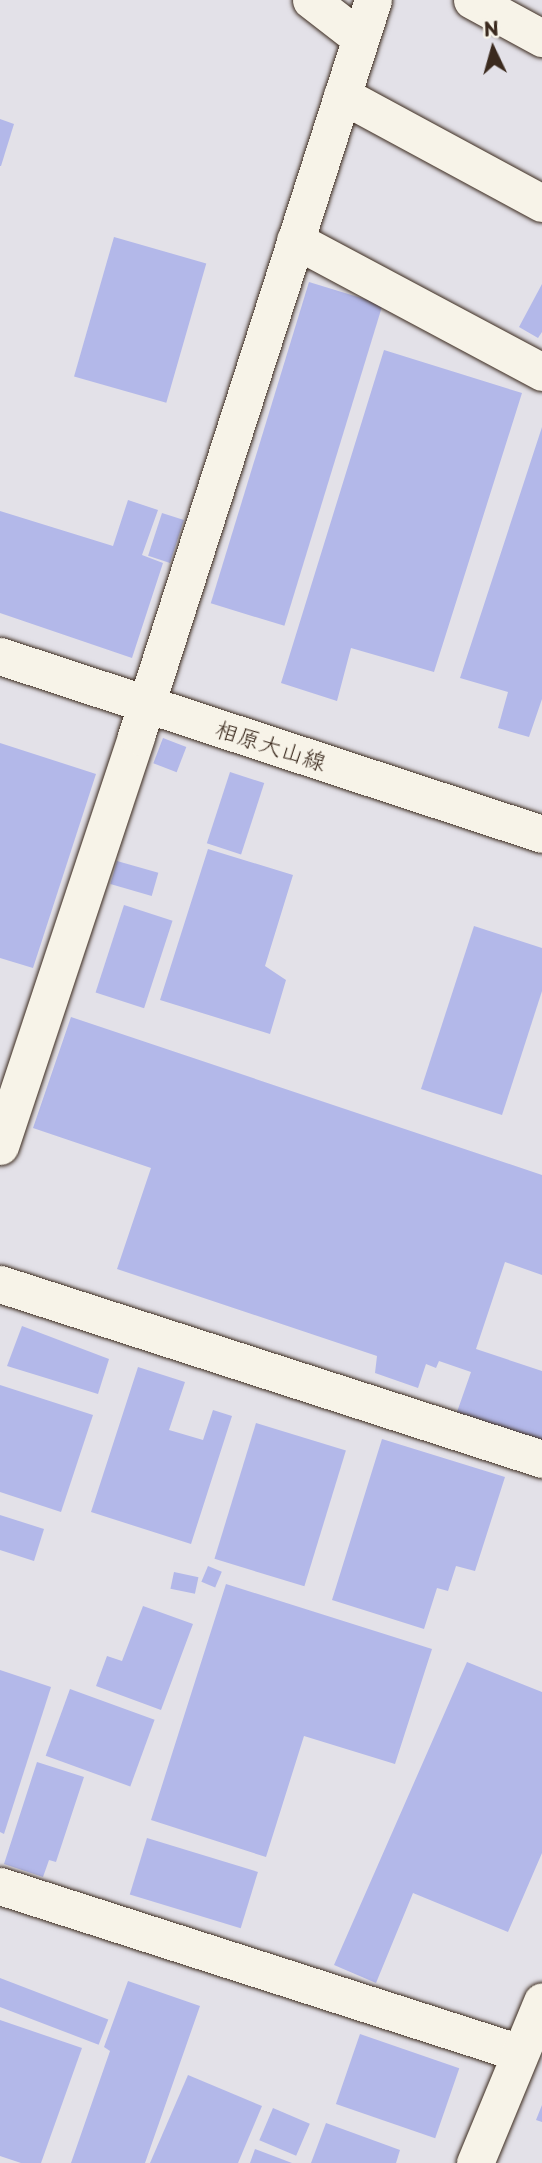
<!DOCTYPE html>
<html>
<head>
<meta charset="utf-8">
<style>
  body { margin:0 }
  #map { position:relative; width:542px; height:2163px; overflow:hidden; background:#e3e1e8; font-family:"Playpen Sans","Klee One",sans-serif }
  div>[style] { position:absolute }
  .building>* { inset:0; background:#b3b8e9; transform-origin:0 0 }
  .roads { filter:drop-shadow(0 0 2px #3b2a1e) drop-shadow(0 0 2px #3b2a1e) }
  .minor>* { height:37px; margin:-18.5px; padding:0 18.5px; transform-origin:18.5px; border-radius:18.5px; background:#f7f3e8 }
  span { translate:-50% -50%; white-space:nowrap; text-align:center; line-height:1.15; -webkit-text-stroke:5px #f7f3e8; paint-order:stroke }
  .street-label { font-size:23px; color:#3b2a1e }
  .north { position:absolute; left:458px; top:14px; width:70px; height:70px; -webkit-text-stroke:5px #f7f3e8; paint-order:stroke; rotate:355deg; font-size:19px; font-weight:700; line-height:28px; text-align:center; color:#3b2a1e }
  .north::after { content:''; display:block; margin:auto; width:24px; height:32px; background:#3b2a1e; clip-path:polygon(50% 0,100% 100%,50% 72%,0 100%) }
</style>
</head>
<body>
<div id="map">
  <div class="building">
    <div style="clip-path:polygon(0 119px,14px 124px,1px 166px,0 166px)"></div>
    <div style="left:114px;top:237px;width:96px;height:145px;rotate:16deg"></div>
    <div style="left:309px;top:282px;width:77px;height:336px;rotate:17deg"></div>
    <div style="clip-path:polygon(542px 284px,542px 332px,538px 338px,519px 327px)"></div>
    <div style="clip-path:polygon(384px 350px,522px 393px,434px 672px,351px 648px,337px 701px,281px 683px)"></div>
    <div style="clip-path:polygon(542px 427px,542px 699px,529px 737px,498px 728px,508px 692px,460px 678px)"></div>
    <div style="clip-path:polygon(128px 500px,158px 510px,142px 555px,163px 563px,132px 658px,0 613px,0 511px,113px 546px)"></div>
    <div style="left:162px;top:513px;width:23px;height:45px;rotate:18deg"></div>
    <div style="left:163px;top:738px;width:25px;height:27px;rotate:21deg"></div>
    <div style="clip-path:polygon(0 743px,96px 774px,33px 968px,0 958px)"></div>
    <div style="left:230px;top:772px;width:36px;height:75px;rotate:18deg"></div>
    <div style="clip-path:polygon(208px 849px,293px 875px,265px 966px,286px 980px,270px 1034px,160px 1000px)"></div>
    <div style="left:117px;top:861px;width:43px;height:24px;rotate:16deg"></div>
    <div style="left:124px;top:905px;width:51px;height:92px;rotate:18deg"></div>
    <div style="clip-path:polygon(474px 926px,542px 948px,542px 991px,502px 1115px,421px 1089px)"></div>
    <div style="clip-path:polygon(71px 1017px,542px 1175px,542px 1275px,505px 1262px,476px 1349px,542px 1371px,542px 1441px,457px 1412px,471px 1372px,439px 1361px,436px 1368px,426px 1364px,418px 1388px,375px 1373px,377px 1356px,117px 1269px,151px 1168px,33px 1128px)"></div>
    <div style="clip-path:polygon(22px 1326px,109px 1359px,98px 1394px,7px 1366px)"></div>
    <div style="clip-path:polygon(138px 1367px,185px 1382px,169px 1430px,203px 1440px,213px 1410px,232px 1416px,191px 1544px,91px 1512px)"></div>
    <div style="clip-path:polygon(0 1385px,93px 1415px,61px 1512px,0 1492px)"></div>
    <div style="left:256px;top:1423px;width:94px;height:142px;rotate:17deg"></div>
    <div style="clip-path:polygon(382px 1439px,505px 1477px,475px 1571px,456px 1566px,448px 1591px,437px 1588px,424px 1629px,332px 1600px)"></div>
    <div style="clip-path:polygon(0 1515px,44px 1529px,34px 1561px,0 1550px)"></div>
    <div style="left:208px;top:1566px;width:15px;height:17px;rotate:23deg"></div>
    <div style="left:174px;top:1572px;width:25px;height:17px;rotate:12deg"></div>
    <div style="clip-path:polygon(226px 1584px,432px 1649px,395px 1764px,304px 1736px,266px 1857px,151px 1820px)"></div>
    <div style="clip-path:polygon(143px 1606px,193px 1624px,161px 1710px,96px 1686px,107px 1656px,122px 1661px)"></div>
    <div style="clip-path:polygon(467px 1662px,542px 1692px,542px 1853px,508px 1932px,413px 1893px,376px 1983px,334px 1965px)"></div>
    <div style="clip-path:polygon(0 1670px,51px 1687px,4px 1834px,0 1832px)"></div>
    <div style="left:70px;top:1689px;width:90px;height:71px;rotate:20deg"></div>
    <div style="clip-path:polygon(37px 1762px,84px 1777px,56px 1862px,49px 1860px,43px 1877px,4px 1864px)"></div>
    <div style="left:147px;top:1838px;width:116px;height:59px;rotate:17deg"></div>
    <div style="left:0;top:1978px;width:116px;height:27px;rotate:21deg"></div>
    <div style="clip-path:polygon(128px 1981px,200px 2006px,145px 2163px,71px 2163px,110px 2051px,104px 2047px)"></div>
    <div style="clip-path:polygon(0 2020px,82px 2048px,41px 2163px,21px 2163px,0 2156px)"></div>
    <div style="left:360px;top:2034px;width:105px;height:74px;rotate:19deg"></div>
    <div style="clip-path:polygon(188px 2075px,262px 2106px,238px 2163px,150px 2163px)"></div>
    <div style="clip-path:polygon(542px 2105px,542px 2122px,536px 2120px)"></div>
    <div style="left:273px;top:2108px;width:40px;height:35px;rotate:23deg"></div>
    <div style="clip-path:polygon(326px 2123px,400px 2150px,396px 2163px,311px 2163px)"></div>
    <div style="clip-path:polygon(255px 2149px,292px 2163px,250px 2163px)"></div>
  </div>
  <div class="roads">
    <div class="minor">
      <div style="left:311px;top:0;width:62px;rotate:37.8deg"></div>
      <div style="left:472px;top:0;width:80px;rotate:28.5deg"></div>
      <div style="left:342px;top:95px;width:227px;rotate:28.4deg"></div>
      <div style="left:295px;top:240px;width:280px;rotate:28.1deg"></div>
      <div style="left:0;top:656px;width:570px;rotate:18.18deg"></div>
      <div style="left:0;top:1146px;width:432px;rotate:-71.6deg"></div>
      <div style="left:136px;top:736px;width:773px;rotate:-72.15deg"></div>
      <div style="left:0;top:1284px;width:570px;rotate:17.89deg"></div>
      <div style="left:0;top:1886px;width:546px;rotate:17.8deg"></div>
      <div style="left:475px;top:2163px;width:175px;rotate:-67.5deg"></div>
    </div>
  </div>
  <div class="street-label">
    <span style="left:271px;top:745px;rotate:18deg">相原大山線</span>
  </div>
  <div class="north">N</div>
</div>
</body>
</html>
